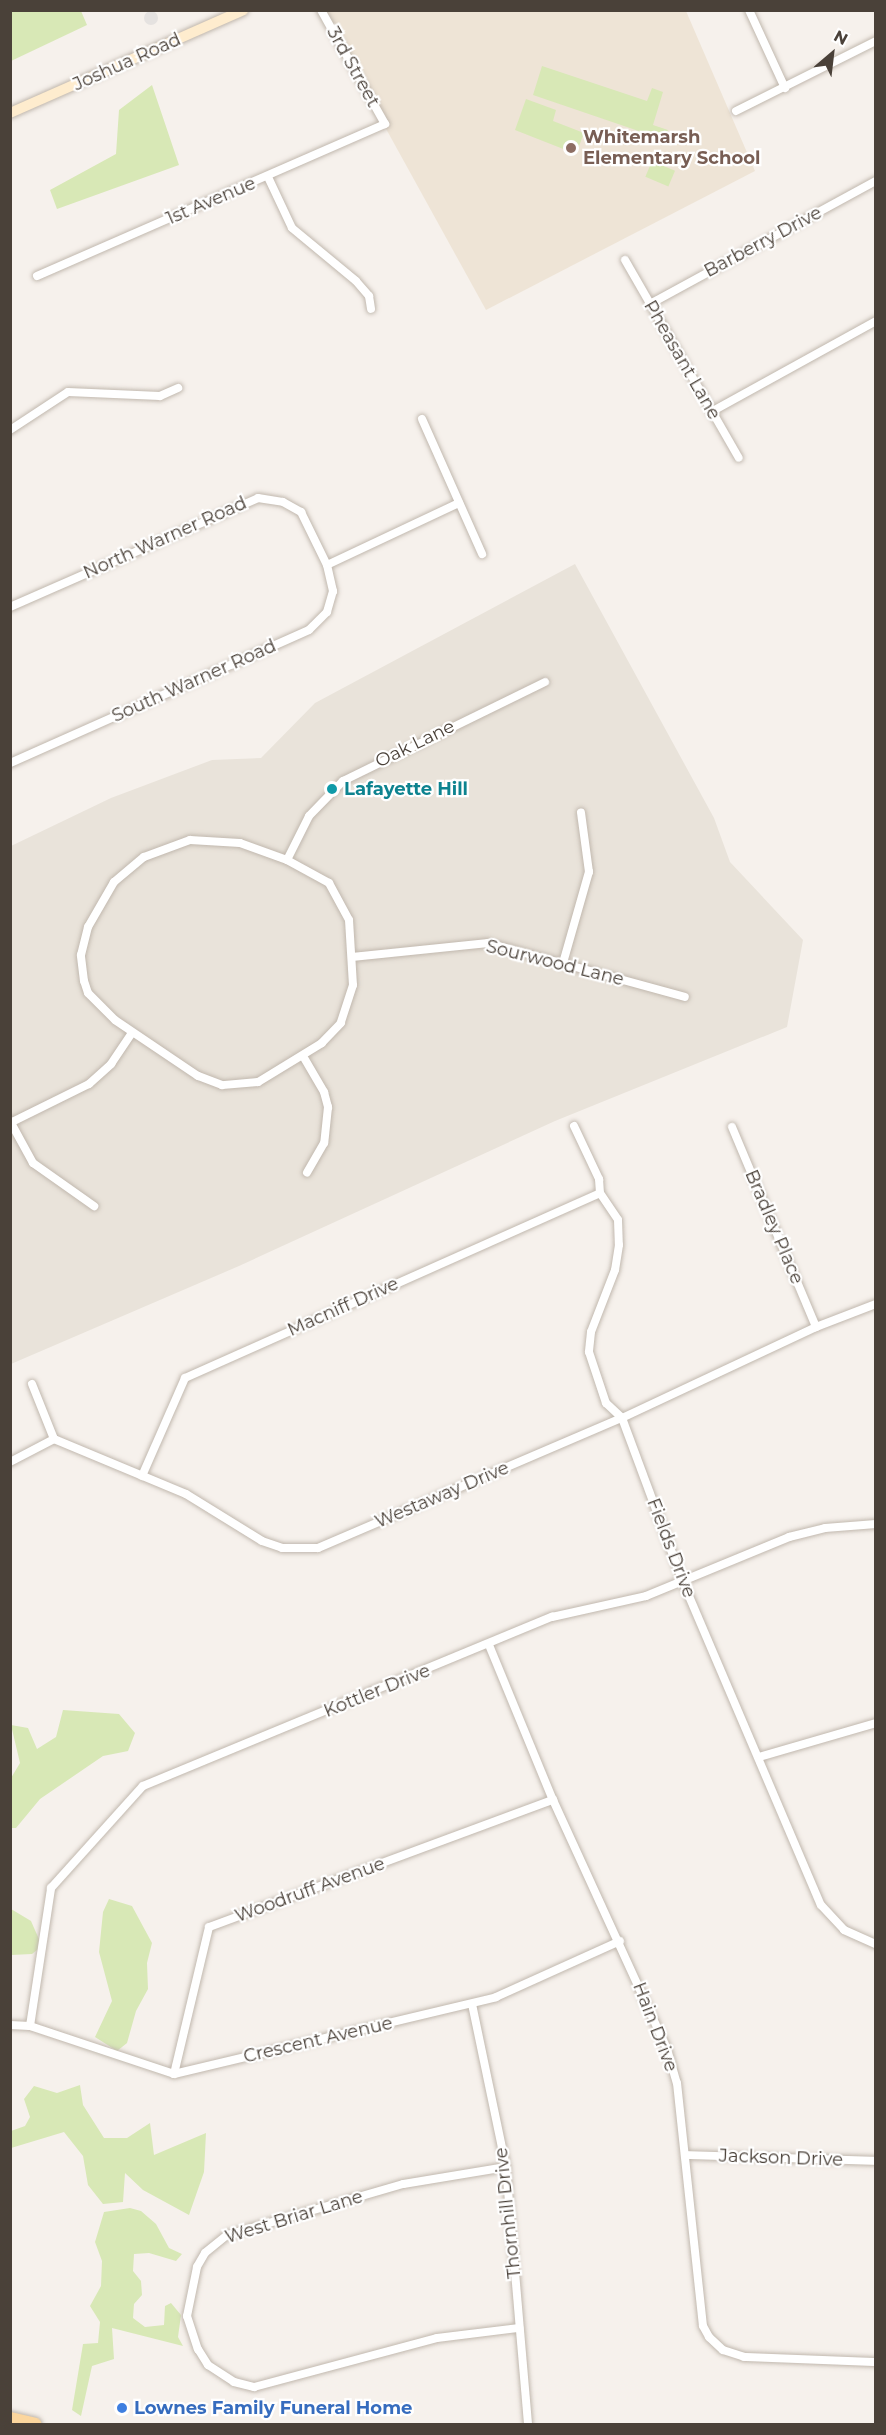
<!DOCTYPE html>
<html>
<head>
<meta charset="utf-8">
<style>
  body { margin:0 }
  #map { position:relative; width:886px; height:2435px; overflow:hidden; background:#f6f1ec; font-family:Montserrat,sans-serif }
  div>[style] { position:absolute }
  .residential>* { inset:0; background:#e9e3da }
  .education>* { inset:0; background:#eee4d6 }
  .green>* { inset:0; background:#d8e8b6; transform-origin:0 0 }
  .parking>* { inset:0; background:#e5e2e0 }
  .round { border-radius:50% }
  .roads { filter:drop-shadow(0 0 2px #c1b8ae) drop-shadow(0 0 2px #c1b8ae) }
  .street>* { height:8px; margin:-4px; padding:0 4px; transform-origin:4px; border-radius:4px; background:#fff }
  .secondary>* { height:10px; margin:-5px; padding:0 5px; transform-origin:5px; border-radius:5px; background:#feecce }
  .primary>* { height:12px; margin:-6px; padding:0 6px; transform-origin:6px; border-radius:6px; background:#fcd69e }
  .dots>* { width:16px; height:16px; translate:-50% -50%; box-sizing:border-box; border:3px solid #fff; border-radius:50% }
  span { translate:-50% -50%; white-space:nowrap; text-align:center; line-height:1.15; -webkit-text-stroke:4.5px #fff; paint-order:stroke }
  .street-label { font-size:18px; color:#4a4139 }
  .education-label { font-size:18px; color:#785e54; font-weight:700 }
  .left { translate:0 -50%; text-align:left }
  .culture-label { font-size:18px; color:#0d838f; font-weight:700 }
  .shop-label { font-size:18px; color:#366cbe; font-weight:700 }
  .frame { position:absolute; inset:0; border:12px solid #4a4139; pointer-events:none }
  .north { position:absolute; left:802px; top:24px; width:60px; height:60px; -webkit-text-stroke:4px #fff; paint-order:stroke; rotate:28deg; font-size:16px; font-weight:700; line-height:24px; text-align:center; color:#4a4139 }
  .north::after { content:''; display:block; margin:auto; width:21px; height:27px; background:#4a4139; clip-path:polygon(50% 0,100% 100%,50% 72%,0 100%) }
</style>
</head>
<body>
<div id="map">
  <div class="residential">
    <div style="clip-path:polygon(575px 564px,714px 818px,730px 862px,803px 940px,787px 1027px,555px 1121px,239px 1266px,11px 1364px,11px 846px,111px 798px,212px 760px,261px 758px,315px 703px)"></div>
  </div>
  <div class="education">
    <div style="clip-path:polygon(321px 11px,686px 11px,755px 171px,486px 310px)"></div>
  </div>
  <div class="green">
    <div style="clip-path:polygon(11px 10px,81px 11px,87px 25px,11px 61px)"></div>
    <div style="clip-path:polygon(542px 66px,647px 101px,652px 88px,663px 92px,653px 125px,668px 130px,665px 140px,533px 95px)"></div>
    <div style="clip-path:polygon(152px 85px,179px 165px,57px 209px,50px 190px,116px 154px,119px 110px)"></div>
    <div style="clip-path:polygon(526px 99px,556px 110px,553px 121px,584px 133px,576px 154px,515px 130px)"></div>
    <div style="left:652px;top:161px;width:25px;height:17px;rotate:23deg"></div>
    <div style="clip-path:polygon(63px 1710px,119px 1714px,135px 1733px,128px 1751px,103px 1756px,40px 1799px,16px 1828px,11px 1828px,11px 1778px,20px 1763px,11px 1725px,28px 1728px,37px 1749px,56px 1737px)"></div>
    <div style="clip-path:polygon(109px 1899px,132px 1906px,152px 1943px,147px 1963px,148px 1989px,136px 2011px,127px 2043px,117px 2051px,95px 2037px,112px 2001px,99px 1952px,103px 1912px)"></div>
    <div style="clip-path:polygon(11px 1909px,31px 1921px,42px 1946px,32px 1954px,11px 1955px)"></div>
    <div style="clip-path:polygon(80px 2085px,83px 2105px,104px 2138px,127px 2138px,150px 2123px,154px 2155px,206px 2133px,204px 2172px,189px 2215px,143px 2190px,125px 2173px,123px 2202px,103px 2204px,88px 2185px,83px 2156px,64px 2132px,11px 2148px,11px 2131px,25px 2126px,30px 2117px,24px 2099px,34px 2086px,57px 2093px)"></div>
    <div style="clip-path:polygon(130px 2208px,141px 2211px,156px 2224px,169px 2248px,182px 2254px,176px 2261px,149px 2253px,134px 2254px,133px 2271px,141px 2281px,142px 2295px,134px 2304px,133px 2318px,145px 2327px,164px 2325px,165px 2306px,171px 2303px,181px 2315px,178px 2337px,183px 2346px,112px 2328px,114px 2359px,92px 2366px,81px 2416px,72px 2410px,83px 2344px,98px 2343px,100px 2322px,90px 2306px,101px 2286px,102px 2261px,95px 2242px,104px 2212px)"></div>
  </div>
  <div class="parking">
    <div class="round" style="left:144px;top:11px;width:14px;height:14px"></div>
  </div>
  <div class="roads">
    <div class="street">
      <div style="left:749px;top:10px;width:86px;rotate:65.2deg"></div>
      <div style="left:736px;top:111px;width:157px;rotate:-26.6deg"></div>
      <div style="left:268px;top:177px;width:56px;rotate:64.8deg"></div>
      <div style="left:292px;top:228px;width:83px;rotate:39.6deg"></div>
      <div style="left:356px;top:281px;width:20px;rotate:49deg"></div>
      <div style="left:369px;top:296px;width:13px;rotate:81deg"></div>
      <div style="left:625px;top:260px;width:228px;rotate:60.1deg"></div>
      <div style="left:37px;top:276px;width:380px;rotate:-23.6deg"></div>
      <div style="left:385px;top:124px;width:131px;rotate:-119.3deg"></div>
      <div style="left:650px;top:304px;width:257px;rotate:-28.6deg"></div>
      <div style="left:711px;top:412px;width:188px;rotate:-28.9deg"></div>
      <div style="left:422px;top:419px;width:148px;rotate:66deg"></div>
      <div style="left:10px;top:430px;width:69px;rotate:-33.2deg"></div>
      <div style="left:68px;top:392px;width:92px;rotate:2.5deg"></div>
      <div style="left:160px;top:396px;width:20px;rotate:-24deg"></div>
      <div style="left:327px;top:565px;width:146px;rotate:-25.2deg"></div>
      <div style="left:10px;top:607px;width:271px;rotate:-23.7deg"></div>
      <div style="left:258px;top:498px;width:25px;rotate:9deg"></div>
      <div style="left:283px;top:502px;width:21px;rotate:29deg"></div>
      <div style="left:301px;top:512px;width:59px;rotate:63.9deg"></div>
      <div style="left:327px;top:565px;width:27px;rotate:77deg"></div>
      <div style="left:333px;top:591px;width:22px;rotate:106deg"></div>
      <div style="left:327px;top:612px;width:25px;rotate:135deg"></div>
      <div style="left:309px;top:630px;width:327px;rotate:156deg"></div>
      <div style="left:190px;top:840px;width:50px;rotate:3.4deg"></div>
      <div style="left:240px;top:843px;width:50px;rotate:19.9deg"></div>
      <div style="left:287px;top:860px;width:48px;rotate:28.7deg"></div>
      <div style="left:329px;top:883px;width:42px;rotate:61.6deg"></div>
      <div style="left:349px;top:920px;width:65px;rotate:86.5deg"></div>
      <div style="left:353px;top:985px;width:40px;rotate:108deg"></div>
      <div style="left:341px;top:1023px;width:28px;rotate:134deg"></div>
      <div style="left:322px;top:1043px;width:75px;rotate:148.6deg"></div>
      <div style="left:258px;top:1082px;width:36px;rotate:175deg"></div>
      <div style="left:222px;top:1085px;width:26px;rotate:-159deg"></div>
      <div style="left:198px;top:1076px;width:100px;rotate:-146deg"></div>
      <div style="left:115px;top:1020px;width:38px;rotate:-135deg"></div>
      <div style="left:88px;top:993px;width:13px;rotate:-108deg"></div>
      <div style="left:84px;top:981px;width:26px;rotate:-97deg"></div>
      <div style="left:81px;top:955px;width:29px;rotate:-76deg"></div>
      <div style="left:88px;top:927px;width:52px;rotate:-60deg"></div>
      <div style="left:114px;top:882px;width:39px;rotate:-40deg"></div>
      <div style="left:144px;top:857px;width:49px;rotate:-20.3deg"></div>
      <div style="left:287px;top:860px;width:49px;rotate:-63.4deg"></div>
      <div style="left:309px;top:816px;width:49px;rotate:-45.8deg"></div>
      <div style="left:343px;top:781px;width:225px;rotate:-26.1deg"></div>
      <div style="left:352px;top:957px;width:137px;rotate:-5.9deg"></div>
      <div style="left:488px;top:943px;width:204px;rotate:15.3deg"></div>
      <div style="left:563px;top:963px;width:95px;rotate:-74.1deg"></div>
      <div style="left:589px;top:872px;width:60px;rotate:-97.7deg"></div>
      <div style="left:303px;top:1056px;width:42px;rotate:59.7deg"></div>
      <div style="left:324px;top:1092px;width:16px;rotate:75deg"></div>
      <div style="left:328px;top:1107px;width:36px;rotate:96deg"></div>
      <div style="left:324px;top:1143px;width:34px;rotate:120deg"></div>
      <div style="left:10px;top:1121px;width:48px;rotate:61.3deg"></div>
      <div style="left:33px;top:1163px;width:75px;rotate:35.2deg"></div>
      <div style="left:10px;top:1123px;width:88px;rotate:-26.3deg"></div>
      <div style="left:89px;top:1084px;width:30px;rotate:-42deg"></div>
      <div style="left:111px;top:1064px;width:37px;rotate:-56deg"></div>
      <div style="left:574px;top:1126px;width:59px;rotate:64.7deg"></div>
      <div style="left:599px;top:1179px;width:14px;rotate:86deg"></div>
      <div style="left:600px;top:1193px;width:32px;rotate:56deg"></div>
      <div style="left:618px;top:1220px;width:25px;rotate:88deg"></div>
      <div style="left:619px;top:1245px;width:25px;rotate:99deg"></div>
      <div style="left:615px;top:1270px;width:66px;rotate:111.2deg"></div>
      <div style="left:591px;top:1332px;width:20px;rotate:96deg"></div>
      <div style="left:589px;top:1352px;width:54px;rotate:71.6deg"></div>
      <div style="left:606px;top:1403px;width:22px;rotate:43deg"></div>
      <div style="left:622px;top:1418px;width:175px;rotate:69.6deg"></div>
      <div style="left:683px;top:1582px;width:351px;rotate:66.9deg"></div>
      <div style="left:821px;top:1905px;width:34px;rotate:47deg"></div>
      <div style="left:844px;top:1930px;width:35px;rotate:24deg"></div>
      <div style="left:732px;top:1127px;width:217px;rotate:67.2deg"></div>
      <div style="left:32px;top:1384px;width:59px;rotate:68.2deg"></div>
      <div style="left:10px;top:1462px;width:50px;rotate:-27.6deg"></div>
      <div style="left:54px;top:1439px;width:143px;rotate:22.6deg"></div>
      <div style="left:186px;top:1494px;width:89px;rotate:31.7deg"></div>
      <div style="left:262px;top:1541px;width:21px;rotate:19deg"></div>
      <div style="left:282px;top:1548px;width:36px"></div>
      <div style="left:318px;top:1548px;width:331px;rotate:-23.2deg"></div>
      <div style="left:622px;top:1418px;width:214px;rotate:-25.1deg"></div>
      <div style="left:816px;top:1327px;width:64px;rotate:-21deg"></div>
      <div style="left:142px;top:1476px;width:107px;rotate:-66.3deg"></div>
      <div style="left:185px;top:1378px;width:454px;rotate:-24deg"></div>
      <div style="left:489px;top:1645px;width:168px;rotate:67.6deg"></div>
      <div style="left:553px;top:1800px;width:274px;rotate:65.4deg"></div>
      <div style="left:667px;top:2049px;width:35px;rotate:74deg"></div>
      <div style="left:677px;top:2083px;width:244px;rotate:83.9deg"></div>
      <div style="left:703px;top:2326px;width:13px;rotate:61deg"></div>
      <div style="left:709px;top:2337px;width:19px;rotate:43deg"></div>
      <div style="left:723px;top:2350px;width:22px;rotate:18deg"></div>
      <div style="left:744px;top:2357px;width:132px;rotate:2.2deg"></div>
      <div style="left:759px;top:1757px;width:122px;rotate:-16.2deg"></div>
      <div style="left:472px;top:2004px;width:167px;rotate:78.2deg"></div>
      <div style="left:506px;top:2167px;width:258px;rotate:85.1deg"></div>
      <div style="left:10px;top:2025px;width:20px;rotate:3deg"></div>
      <div style="left:30px;top:2026px;width:152px;rotate:18.4deg"></div>
      <div style="left:174px;top:2074px;width:331px;rotate:-13.4deg"></div>
      <div style="left:496px;top:1997px;width:136px;rotate:-24.3deg"></div>
      <div style="left:30px;top:2026px;width:140px;rotate:-81.3deg"></div>
      <div style="left:51px;top:1888px;width:137px;rotate:-48deg"></div>
      <div style="left:143px;top:1786px;width:443px;rotate:-22.5deg"></div>
      <div style="left:552px;top:1617px;width:96px;rotate:-12.6deg"></div>
      <div style="left:646px;top:1596px;width:155px;rotate:-22.4deg"></div>
      <div style="left:789px;top:1537px;width:37px;rotate:-14deg"></div>
      <div style="left:825px;top:1528px;width:51px;rotate:-4.5deg"></div>
      <div style="left:174px;top:2074px;width:151px;rotate:-76.6deg"></div>
      <div style="left:209px;top:1927px;width:367px;rotate:-20.3deg"></div>
      <div style="left:686px;top:2155px;width:190px;rotate:1.8deg"></div>
      <div style="left:506px;top:2167px;width:104px;rotate:170.6deg"></div>
      <div style="left:403px;top:2184px;width:183px;rotate:163.8deg"></div>
      <div style="left:227px;top:2235px;width:28px;rotate:141deg"></div>
      <div style="left:205px;top:2253px;width:16px;rotate:120deg"></div>
      <div style="left:197px;top:2267px;width:50px;rotate:101.5deg"></div>
      <div style="left:187px;top:2316px;width:35px;rotate:72deg"></div>
      <div style="left:198px;top:2349px;width:19px;rotate:58deg"></div>
      <div style="left:208px;top:2365px;width:31px;rotate:33deg"></div>
      <div style="left:234px;top:2382px;width:21px;rotate:14deg"></div>
      <div style="left:254px;top:2387px;width:189px;rotate:-15deg"></div>
      <div style="left:437px;top:2338px;width:83px;rotate:-7deg"></div>
    </div>
    <div class="secondary">
      <div style="left:10px;top:113px;width:255px;rotate:-23.8deg"></div>
    </div>
    <div class="primary">
      <div style="left:10px;top:2418px;width:26px;rotate:13deg"></div>
    </div>
  </div>
  <div class="dots">
    <div style="left:571px;top:148px;background:#8d6e63"></div>
    <div style="left:332px;top:789px;background:#0f9aa8"></div>
    <div style="left:122px;top:2408px;background:#3f7fe0"></div>
  </div>
  <div class="street-label">
    <span style="left:127px;top:62px;rotate:-24deg">Joshua Road</span>
    <span style="left:353px;top:67px;rotate:61deg">3rd Street</span>
    <span style="left:211px;top:201px;rotate:-23deg">1st Avenue</span>
    <span style="left:763px;top:242px;rotate:-28deg">Barberry Drive</span>
    <span style="left:682px;top:360px;rotate:60deg">Pheasant Lane</span>
    <span style="left:165px;top:538px;rotate:-24deg">North Warner Road</span>
    <span style="left:194px;top:681px;rotate:-24deg">South Warner Road</span>
    <span style="left:415px;top:744px;rotate:-26deg">Oak Lane</span>
    <span style="left:555px;top:963px;rotate:14deg">Sourwood Lane</span>
    <span style="left:774px;top:1227px;rotate:67deg">Bradley Place</span>
    <span style="left:343px;top:1307px;rotate:-24deg">Macniff Drive</span>
    <span style="left:442px;top:1495px;rotate:-23deg">Westaway Drive</span>
    <span style="left:671px;top:1548px;rotate:69deg">Fields Drive</span>
    <span style="left:377px;top:1691px;rotate:-22deg">Kottler Drive</span>
    <span style="left:310px;top:1890px;rotate:-20deg">Woodruff Avenue</span>
    <span style="left:655px;top:2027px;rotate:69deg">Hain Drive</span>
    <span style="left:318px;top:2040px;rotate:-13deg">Crescent Avenue</span>
    <span style="left:781px;top:2158px;rotate:2deg">Jackson Drive</span>
    <span style="left:508px;top:2213px;rotate:-96deg">Thornhill Drive</span>
    <span style="left:294px;top:2217px;rotate:-17deg">West Briar Lane</span>
  </div>
  <div class="education-label">
    <span class="left" style="left:583px;top:148px">Whitemarsh<br>Elementary School</span>
  </div>
  <div class="culture-label">
    <span class="left" style="left:344px;top:789px">Lafayette Hill</span>
  </div>
  <div class="shop-label">
    <span class="left" style="left:134px;top:2408px">Lownes Family Funeral Home</span>
  </div>
  <div class="frame"></div>
  <div class="north">N</div>
</div>
</body>
</html>
